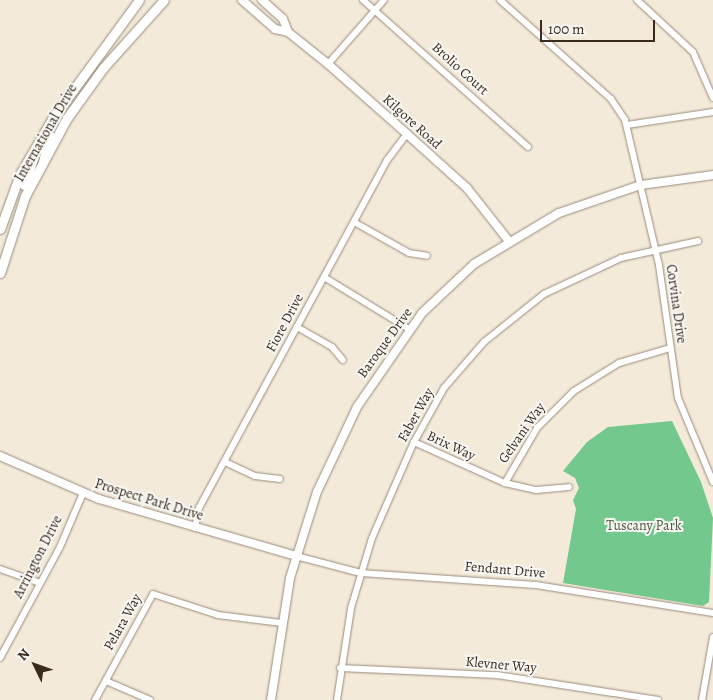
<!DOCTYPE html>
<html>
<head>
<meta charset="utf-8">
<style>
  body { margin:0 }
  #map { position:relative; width:713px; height:700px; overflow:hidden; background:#f4ead9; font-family:Alegreya,serif }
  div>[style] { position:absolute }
  .green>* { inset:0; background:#73c88d }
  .roads { filter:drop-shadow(0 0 1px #988a7c) drop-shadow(0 0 1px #988a7c) }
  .minor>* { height:6px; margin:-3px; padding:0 3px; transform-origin:3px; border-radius:3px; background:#fff }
  .tertiary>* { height:8px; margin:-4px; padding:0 4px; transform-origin:4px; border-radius:4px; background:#fff }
  .secondary>* { height:9px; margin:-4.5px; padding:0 4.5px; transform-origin:4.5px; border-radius:4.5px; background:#fff }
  span { translate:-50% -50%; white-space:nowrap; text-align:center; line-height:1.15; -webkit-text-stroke:4px #f6f6f2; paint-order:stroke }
  .street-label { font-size:14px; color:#3b2a1e }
  .park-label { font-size:14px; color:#4c593f }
  .north { position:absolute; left:10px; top:640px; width:50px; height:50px; -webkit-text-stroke:4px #f6f6f2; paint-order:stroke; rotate:312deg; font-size:14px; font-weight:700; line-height:20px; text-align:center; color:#3b2a1e }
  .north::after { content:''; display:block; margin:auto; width:18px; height:22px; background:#3b2a1e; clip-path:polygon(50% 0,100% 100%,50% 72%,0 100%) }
  .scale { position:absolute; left:540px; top:20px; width:115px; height:22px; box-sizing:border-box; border:2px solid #3b2a1e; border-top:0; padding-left:6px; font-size:15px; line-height:18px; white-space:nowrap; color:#3b2a1e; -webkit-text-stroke:4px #f6f6f2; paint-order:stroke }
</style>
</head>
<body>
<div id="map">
  <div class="green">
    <div style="clip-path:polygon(672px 421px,701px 482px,713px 518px,709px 602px,703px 606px,563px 583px,576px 509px,573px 500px,579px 488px,575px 478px,563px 471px,587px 442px,608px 427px)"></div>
  </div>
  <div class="roads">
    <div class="minor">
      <div style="left:363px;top:0;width:221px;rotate:41.7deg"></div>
      <div style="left:500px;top:0;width:149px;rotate:41.7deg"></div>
      <div style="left:611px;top:99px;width:25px;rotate:56deg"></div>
      <div style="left:625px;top:120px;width:149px;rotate:76.8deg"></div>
      <div style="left:659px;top:265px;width:134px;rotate:81.9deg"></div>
      <div style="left:678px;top:398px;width:91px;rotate:67.4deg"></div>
      <div style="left:637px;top:0;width:76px;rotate:42.9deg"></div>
      <div style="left:693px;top:52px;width:50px;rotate:66.5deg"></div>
      <div style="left:328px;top:64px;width:85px;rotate:-48.8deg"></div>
      <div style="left:627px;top:125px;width:87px;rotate:-8.6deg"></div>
      <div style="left:354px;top:222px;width:63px;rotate:29.4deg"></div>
      <div style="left:409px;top:253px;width:18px;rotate:9deg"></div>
      <div style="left:324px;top:277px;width:100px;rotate:31.5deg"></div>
      <div style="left:297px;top:327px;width:40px;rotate:29.7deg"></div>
      <div style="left:332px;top:347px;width:17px;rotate:50deg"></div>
      <div style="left:414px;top:442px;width:100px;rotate:24.3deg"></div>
      <div style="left:505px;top:483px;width:32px;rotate:13deg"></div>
      <div style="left:536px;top:490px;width:33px;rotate:-5deg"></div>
      <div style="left:225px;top:462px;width:33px;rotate:25deg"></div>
      <div style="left:255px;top:476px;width:25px;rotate:7deg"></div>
      <div style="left:505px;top:483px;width:64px;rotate:-59.8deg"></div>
      <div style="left:537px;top:428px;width:52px;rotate:-45deg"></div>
      <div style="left:574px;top:391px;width:53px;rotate:-31.9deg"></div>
      <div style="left:619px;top:363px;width:53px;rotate:-16.4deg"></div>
      <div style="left:195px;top:528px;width:20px;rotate:-79deg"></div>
      <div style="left:199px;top:508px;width:397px;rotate:-61.6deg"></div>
      <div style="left:388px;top:159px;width:31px;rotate:-53deg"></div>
      <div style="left:296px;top:556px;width:67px;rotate:14.7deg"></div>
      <div style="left:361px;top:573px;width:175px;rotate:3.9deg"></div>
      <div style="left:536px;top:585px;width:179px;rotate:9deg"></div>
      <div style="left:0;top:569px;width:42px;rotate:19.3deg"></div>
      <div style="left:0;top:658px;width:126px;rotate:-61.6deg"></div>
      <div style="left:60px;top:547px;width:59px;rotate:-66.9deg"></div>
      <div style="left:340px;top:668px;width:157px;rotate:2.6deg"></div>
      <div style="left:497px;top:675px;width:163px;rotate:8.8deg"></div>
      <div style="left:106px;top:681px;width:48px;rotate:23.4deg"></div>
      <div style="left:95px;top:700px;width:121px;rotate:-61.3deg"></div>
      <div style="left:153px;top:594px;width:68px;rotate:17.9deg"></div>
      <div style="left:218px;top:615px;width:64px;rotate:7.2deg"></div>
      <div style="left:337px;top:700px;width:93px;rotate:-81.3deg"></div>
      <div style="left:351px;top:608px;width:73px;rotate:-73.3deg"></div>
      <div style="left:372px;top:538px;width:105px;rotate:-66.4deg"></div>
      <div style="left:414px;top:442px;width:62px;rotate:-60.9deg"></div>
      <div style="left:444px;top:388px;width:61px;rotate:-49deg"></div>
      <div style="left:484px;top:342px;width:77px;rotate:-38.7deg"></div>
      <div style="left:544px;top:294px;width:85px;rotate:-25.1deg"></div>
      <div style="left:621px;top:258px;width:79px;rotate:-12.4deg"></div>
      <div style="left:702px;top:700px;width:64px;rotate:-80.1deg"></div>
    </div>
    <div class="tertiary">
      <div style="left:242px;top:0;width:44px;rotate:41.3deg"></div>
      <div style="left:275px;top:29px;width:13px;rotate:13deg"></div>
      <div style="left:288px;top:32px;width:51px;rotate:38.7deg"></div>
      <div style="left:328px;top:64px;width:106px;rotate:41.5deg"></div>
      <div style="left:407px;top:134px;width:81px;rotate:42deg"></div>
      <div style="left:467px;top:188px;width:66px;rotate:51.7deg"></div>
      <div style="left:262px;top:0;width:28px;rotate:42deg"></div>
      <div style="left:283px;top:19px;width:14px;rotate:69deg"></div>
      <div style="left:0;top:456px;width:108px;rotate:23.5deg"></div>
      <div style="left:99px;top:499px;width:205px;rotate:16.1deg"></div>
      <div style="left:271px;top:700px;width:123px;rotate:-81.1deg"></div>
      <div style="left:290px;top:578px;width:90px;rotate:-72.6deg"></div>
      <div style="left:317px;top:492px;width:94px;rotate:-64.8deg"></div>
      <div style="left:357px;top:407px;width:114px;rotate:-55.3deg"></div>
      <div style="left:422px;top:313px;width:71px;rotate:-43.3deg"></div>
      <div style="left:474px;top:264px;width:99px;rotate:-31deg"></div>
      <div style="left:559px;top:213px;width:87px;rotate:-18.9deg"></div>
      <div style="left:641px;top:185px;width:73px;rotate:-7.9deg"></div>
    </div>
    <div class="secondary">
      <div style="left:43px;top:162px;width:28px;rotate:-77deg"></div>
      <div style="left:24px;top:185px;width:34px;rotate:-71deg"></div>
      <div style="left:0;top:229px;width:59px;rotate:-70deg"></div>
      <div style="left:20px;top:174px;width:64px;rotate:-59.8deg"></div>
      <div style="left:52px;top:119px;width:147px;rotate:-53.8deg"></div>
      <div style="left:0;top:273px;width:81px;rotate:-72deg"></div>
      <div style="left:25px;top:196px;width:89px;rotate:-61.7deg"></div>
      <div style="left:67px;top:118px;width:62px;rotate:-54.2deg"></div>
      <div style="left:103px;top:68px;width:91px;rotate:-48.1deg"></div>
    </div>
  </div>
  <div class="street-label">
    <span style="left:460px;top:69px;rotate:42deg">Brolio Court</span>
    <span style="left:412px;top:122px;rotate:42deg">Kilgore Road</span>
    <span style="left:46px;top:133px;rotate:-60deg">International Drive</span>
    <span style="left:676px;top:304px;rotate:82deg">Corvina Drive</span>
    <span style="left:285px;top:323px;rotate:-62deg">Fiore Drive</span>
    <span style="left:385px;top:343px;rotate:-54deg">Baroque Drive</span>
    <span style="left:416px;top:415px;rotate:-61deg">Faber Way</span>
    <span style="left:522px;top:433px;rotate:-55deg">Gelvani Way</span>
    <span style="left:451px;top:446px;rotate:25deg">Brix Way</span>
    <span style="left:149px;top:500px;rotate:17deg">Prospect Park Drive</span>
    <span style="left:38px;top:557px;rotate:-63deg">Arrington Drive</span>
    <span style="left:505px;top:570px;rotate:5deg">Fendant Drive</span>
    <span style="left:123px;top:622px;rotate:-61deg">Pelara Way</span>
    <span style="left:501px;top:665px;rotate:5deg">Klevner Way</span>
  </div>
  <div class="park-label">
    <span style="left:644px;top:526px">Tuscany Park</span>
  </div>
  <div class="north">N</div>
  <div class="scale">100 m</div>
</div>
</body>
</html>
